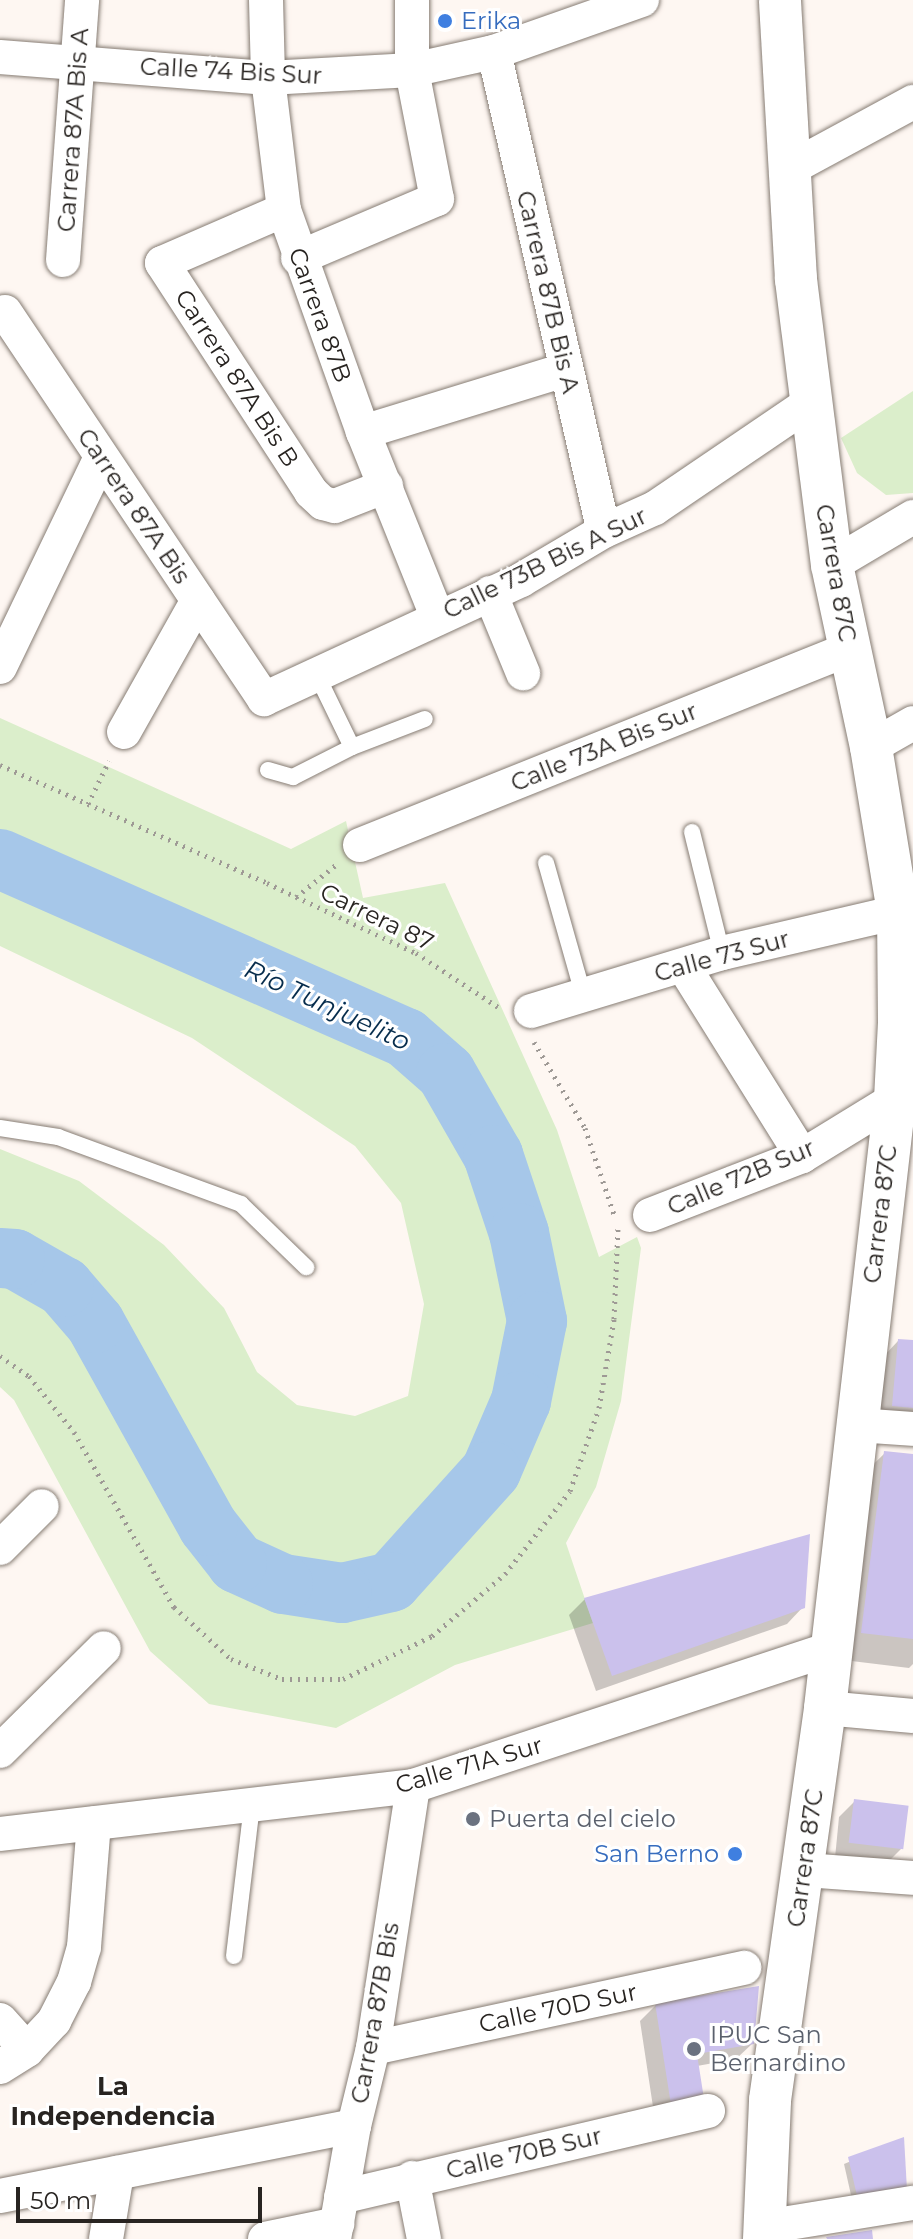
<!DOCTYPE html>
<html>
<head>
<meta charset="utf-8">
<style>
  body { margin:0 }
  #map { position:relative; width:913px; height:2239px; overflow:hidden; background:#fef7f2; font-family:Montserrat,sans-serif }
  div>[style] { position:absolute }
  .green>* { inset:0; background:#dbeecb }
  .shadow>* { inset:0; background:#0003 }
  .river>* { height:60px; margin:-30px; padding:0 30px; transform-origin:30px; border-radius:30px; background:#a6c7e9 }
  .building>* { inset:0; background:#cbc1ec; transform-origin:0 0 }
  .path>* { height:5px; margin-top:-2.5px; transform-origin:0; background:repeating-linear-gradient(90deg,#9e9995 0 2px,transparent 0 8px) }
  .roads { filter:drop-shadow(0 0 2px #867c73) drop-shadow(0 0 2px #867c73) }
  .service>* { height:16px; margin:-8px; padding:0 8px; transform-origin:8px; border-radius:8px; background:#fff }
  .minor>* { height:34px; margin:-17px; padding:0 17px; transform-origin:17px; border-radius:17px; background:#fff }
  .tertiary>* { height:42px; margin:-21px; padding:0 21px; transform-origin:21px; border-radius:21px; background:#fff }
  .dots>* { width:22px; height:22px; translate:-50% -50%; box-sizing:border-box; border:4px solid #fff; border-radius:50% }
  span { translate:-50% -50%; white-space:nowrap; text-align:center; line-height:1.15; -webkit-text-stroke:6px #fff; paint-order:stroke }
  .shop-label { font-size:24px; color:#366cbe }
  .left { translate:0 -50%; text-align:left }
  .right { translate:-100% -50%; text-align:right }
  .street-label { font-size:24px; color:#282421 }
  .worship-label { font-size:24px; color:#5b616d }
  .water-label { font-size:26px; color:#062c4c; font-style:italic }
  .neighbourhood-label { font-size:26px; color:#282421; font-weight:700 }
  .scale { position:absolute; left:16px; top:2187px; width:246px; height:36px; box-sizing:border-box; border:4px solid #282421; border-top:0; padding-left:10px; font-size:24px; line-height:28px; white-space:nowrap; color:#282421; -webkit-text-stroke:6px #fff; paint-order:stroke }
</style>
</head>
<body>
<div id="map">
  <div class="green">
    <div style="clip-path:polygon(913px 391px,913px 493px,886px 495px,857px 473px,841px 438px)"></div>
    <div style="clip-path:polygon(0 718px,291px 849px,346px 821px,363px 898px,445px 883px,557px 1130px,599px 1257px,637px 1237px,641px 1248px,621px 1401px,596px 1487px,566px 1543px,593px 1623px,455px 1665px,336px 1728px,209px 1704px,150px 1651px,14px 1400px,0 1387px,0 1149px,79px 1181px,164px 1245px,224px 1308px,257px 1372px,297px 1405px,355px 1416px,408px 1396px,424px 1304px,401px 1203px,355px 1146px,192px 1038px,0 946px)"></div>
  </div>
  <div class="shadow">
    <div style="clip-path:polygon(898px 1341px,913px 1342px,913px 1425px,877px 1422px,883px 1357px)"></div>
    <div style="clip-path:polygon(885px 1453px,913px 1456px,913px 1664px,909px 1668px,835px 1659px,858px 1479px)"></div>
    <div style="clip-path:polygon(585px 1599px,803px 1607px,787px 1624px,596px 1691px,569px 1615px)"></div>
    <div style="clip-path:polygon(855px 1801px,902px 1848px,886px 1864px,835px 1858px,839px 1817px)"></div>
    <div style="clip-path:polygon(656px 2005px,753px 2043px,736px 2059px,697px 2066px,702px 2099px,655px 2120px,640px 2021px)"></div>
    <div style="clip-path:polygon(902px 2140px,853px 2204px,844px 2164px)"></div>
  </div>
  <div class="river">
    <div style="left:0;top:859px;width:444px;rotate:23.8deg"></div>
    <div style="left:406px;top:1038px;width:53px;rotate:41.2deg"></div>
    <div style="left:446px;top:1073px;width:95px;rotate:60.2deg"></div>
    <div style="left:493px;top:1155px;width:82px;rotate:71.6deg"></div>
    <div style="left:519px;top:1233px;width:90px;rotate:78.4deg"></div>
    <div style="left:537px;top:1321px;width:82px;rotate:101.3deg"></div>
    <div style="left:521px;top:1401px;width:76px;rotate:113.2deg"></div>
    <div style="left:491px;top:1471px;width:149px;rotate:132deg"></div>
    <div style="left:391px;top:1582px;width:50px;rotate:167.3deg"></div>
    <div style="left:342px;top:1593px;width:60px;rotate:-171.3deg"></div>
    <div style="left:283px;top:1584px;width:51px;rotate:-155.5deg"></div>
    <div style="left:237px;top:1563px;width:47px;rotate:-128.1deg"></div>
    <div style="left:208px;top:1526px;width:232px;rotate:-119.1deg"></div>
    <div style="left:95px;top:1323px;width:48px;rotate:-130.7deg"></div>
    <div style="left:64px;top:1287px;width:56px;rotate:-150.3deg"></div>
    <div style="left:15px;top:1259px;width:15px;rotate:-176deg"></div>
  </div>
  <div class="building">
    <div style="clip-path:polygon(898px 1339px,913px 1340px,913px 1408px,892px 1406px)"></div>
    <div style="clip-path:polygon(884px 1451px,913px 1454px,913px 1639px,861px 1633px)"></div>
    <div style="clip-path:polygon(810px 1534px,805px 1608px,612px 1676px,584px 1598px)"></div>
    <div style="left:854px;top:1799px;width:55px;height:44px;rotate:7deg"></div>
    <div style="clip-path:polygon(759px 1986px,754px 2044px,697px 2054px,704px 2099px,671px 2105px,655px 2003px)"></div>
    <div style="clip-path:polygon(904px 2137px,907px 2190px,858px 2200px,848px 2157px)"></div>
    <div style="clip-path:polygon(872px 2230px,873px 2239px,827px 2239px,826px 2237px)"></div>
  </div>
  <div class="path">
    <div style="left:0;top:765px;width:292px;rotate:23.8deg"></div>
    <div style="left:267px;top:883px;width:165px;rotate:25.2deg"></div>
    <div style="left:416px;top:953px;width:98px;rotate:33.4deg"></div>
    <div style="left:88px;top:804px;width:48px;rotate:-64deg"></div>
    <div style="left:296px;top:897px;width:53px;rotate:-38.8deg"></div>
    <div style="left:534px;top:1042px;width:100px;rotate:59.3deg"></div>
    <div style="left:585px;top:1128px;width:94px;rotate:71.4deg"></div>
    <div style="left:0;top:1356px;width:35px;rotate:35deg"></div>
    <div style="left:29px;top:1376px;width:72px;rotate:51.2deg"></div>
    <div style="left:74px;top:1432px;width:202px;rotate:60.3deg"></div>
    <div style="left:174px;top:1607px;width:77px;rotate:42.4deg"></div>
    <div style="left:231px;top:1659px;width:55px;rotate:21.4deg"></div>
    <div style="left:282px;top:1679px;width:61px"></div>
    <div style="left:343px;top:1679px;width:99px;rotate:-25.8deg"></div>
    <div style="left:432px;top:1636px;width:96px;rotate:-40.3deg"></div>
    <div style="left:505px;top:1574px;width:105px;rotate:-51.9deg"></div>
    <div style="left:570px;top:1491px;width:88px;rotate:-70.7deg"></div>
    <div style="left:599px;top:1408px;width:90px;rotate:-80.4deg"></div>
    <div style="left:614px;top:1319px;width:92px;rotate:-87.5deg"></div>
  </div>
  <div class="roads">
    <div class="service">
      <div style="left:316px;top:673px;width:82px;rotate:64.1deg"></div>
      <div style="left:268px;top:770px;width:26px;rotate:16deg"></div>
      <div style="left:293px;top:777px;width:66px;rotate:-27deg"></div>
      <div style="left:352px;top:747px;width:78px;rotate:-21deg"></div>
      <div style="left:692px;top:832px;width:125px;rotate:76.1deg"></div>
      <div style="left:546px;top:863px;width:136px;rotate:74.2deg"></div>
      <div style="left:0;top:1128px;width:59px;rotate:8.8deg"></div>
      <div style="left:58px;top:1137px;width:195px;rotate:20.1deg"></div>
      <div style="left:241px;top:1204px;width:91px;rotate:44.1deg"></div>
      <div style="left:234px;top:1956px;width:152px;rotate:-83.2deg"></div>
    </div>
    <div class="minor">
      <div style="left:266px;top:0;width:78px;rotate:88.5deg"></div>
      <div style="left:268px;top:78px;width:133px;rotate:83.1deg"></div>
      <div style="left:284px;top:210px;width:236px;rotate:70.4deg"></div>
      <div style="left:363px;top:432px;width:198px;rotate:68.1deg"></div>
      <div style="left:494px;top:52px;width:491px;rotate:77.1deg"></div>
      <div style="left:0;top:57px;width:269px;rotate:4.5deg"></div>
      <div style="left:268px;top:78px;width:144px;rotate:-3.2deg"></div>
      <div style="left:412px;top:70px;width:84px;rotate:-12.4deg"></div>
      <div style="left:494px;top:52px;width:157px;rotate:-19.4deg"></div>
      <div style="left:791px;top:168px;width:139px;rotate:-28.4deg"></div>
      <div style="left:284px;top:210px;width:133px;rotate:156.5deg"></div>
      <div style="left:162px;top:263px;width:273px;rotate:56.9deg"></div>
      <div style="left:311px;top:492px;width:16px;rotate:43deg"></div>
      <div style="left:323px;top:503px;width:12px;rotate:14deg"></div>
      <div style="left:335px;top:506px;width:55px;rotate:-21.4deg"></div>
      <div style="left:298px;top:258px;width:151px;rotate:-23deg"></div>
      <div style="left:437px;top:199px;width:131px;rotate:-101deg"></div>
      <div style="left:412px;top:70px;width:70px;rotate:-90deg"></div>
      <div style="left:63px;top:260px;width:261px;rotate:-85.8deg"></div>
      <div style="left:5px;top:312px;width:466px;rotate:56.2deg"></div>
      <div style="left:264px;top:699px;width:283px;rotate:-24.8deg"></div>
      <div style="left:521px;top:580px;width:96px;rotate:-30.6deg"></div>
      <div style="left:604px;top:531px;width:56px;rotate:-24.3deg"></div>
      <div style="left:655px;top:508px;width:189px;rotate:-34.2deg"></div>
      <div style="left:363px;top:432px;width:211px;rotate:-17.1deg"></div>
      <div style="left:832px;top:565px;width:94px;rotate:-30.7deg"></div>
      <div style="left:490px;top:593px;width:87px;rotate:67.6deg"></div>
      <div style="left:0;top:667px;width:233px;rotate:-64.3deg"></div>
      <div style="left:124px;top:732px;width:151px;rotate:-60.7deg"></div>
      <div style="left:871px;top:747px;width:48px;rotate:-29.7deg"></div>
      <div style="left:360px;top:845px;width:527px;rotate:-21.84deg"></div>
      <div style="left:684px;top:967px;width:223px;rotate:58deg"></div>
      <div style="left:531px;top:1011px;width:200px;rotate:-16.9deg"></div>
      <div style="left:722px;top:953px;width:181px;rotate:-13.1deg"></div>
      <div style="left:650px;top:1215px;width:163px;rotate:-21.2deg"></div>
      <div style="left:802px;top:1156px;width:130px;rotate:-31.5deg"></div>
      <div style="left:856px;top:1425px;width:57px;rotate:4deg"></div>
      <div style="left:0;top:1548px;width:59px;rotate:-45deg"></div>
      <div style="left:825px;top:1708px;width:88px;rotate:5.2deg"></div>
      <div style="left:0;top:1751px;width:146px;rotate:-44.7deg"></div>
      <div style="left:0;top:1834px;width:416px;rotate:-6.6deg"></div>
      <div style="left:413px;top:1786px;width:439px;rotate:-18.2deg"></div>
      <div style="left:805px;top:1870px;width:108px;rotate:4.2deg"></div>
      <div style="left:0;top:2020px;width:40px;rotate:48deg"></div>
      <div style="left:373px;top:2048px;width:380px;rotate:-12.2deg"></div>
      <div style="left:0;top:2067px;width:32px;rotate:-32deg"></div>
      <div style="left:27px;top:2050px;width:40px;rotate:-47deg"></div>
      <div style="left:54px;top:2021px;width:44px;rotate:-62.9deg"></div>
      <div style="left:74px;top:1982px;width:36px;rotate:-74deg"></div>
      <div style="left:84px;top:1947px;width:124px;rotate:-85.4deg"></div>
      <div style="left:412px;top:2178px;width:62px;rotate:78.9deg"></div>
      <div style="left:0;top:2196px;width:361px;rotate:-11.2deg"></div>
      <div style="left:341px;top:2197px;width:377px;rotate:-13.2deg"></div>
      <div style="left:764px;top:2227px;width:151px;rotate:-9.2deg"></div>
      <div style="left:106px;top:2239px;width:67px;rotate:-80.5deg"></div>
      <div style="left:265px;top:2239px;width:74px;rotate:-11.8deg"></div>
      <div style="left:334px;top:2239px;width:115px;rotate:-80deg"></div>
      <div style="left:354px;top:2126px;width:80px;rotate:-76.3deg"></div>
      <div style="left:373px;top:2048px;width:265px;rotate:-81.3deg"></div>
    </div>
    <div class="tertiary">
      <div style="left:764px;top:2239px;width:139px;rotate:-87.5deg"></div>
      <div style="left:770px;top:2100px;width:396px;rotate:-82deg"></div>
      <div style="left:825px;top:1708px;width:613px;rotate:-83.44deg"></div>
      <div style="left:895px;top:1099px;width:76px;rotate:-87deg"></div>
      <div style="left:899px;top:1023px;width:111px;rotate:-90.5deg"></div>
      <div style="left:898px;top:912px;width:167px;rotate:-99.3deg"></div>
      <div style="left:871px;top:747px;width:186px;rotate:-102.1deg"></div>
      <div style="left:832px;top:565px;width:288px;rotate:-97.2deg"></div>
      <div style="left:796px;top:279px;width:279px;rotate:-93.3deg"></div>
    </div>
  </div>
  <div class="dots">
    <div style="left:445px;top:21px;background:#3f7fe0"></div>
    <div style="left:473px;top:1819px;background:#6b7280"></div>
    <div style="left:735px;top:1854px;background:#3f7fe0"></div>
    <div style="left:694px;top:2049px;background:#6b7280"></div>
  </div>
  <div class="shop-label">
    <span class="left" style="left:461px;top:21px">Erika</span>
    <span class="right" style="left:719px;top:1854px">San Berno</span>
  </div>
  <div class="street-label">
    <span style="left:231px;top:71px;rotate:3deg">Calle 74 Bis Sur</span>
    <span style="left:73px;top:130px;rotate:-86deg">Carrera 87A Bis A</span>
    <span style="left:548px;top:292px;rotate:77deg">Carrera 87B Bis A</span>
    <span style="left:320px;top:315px;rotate:70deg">Carrera 87B</span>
    <span style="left:237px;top:378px;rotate:57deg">Carrera 87A Bis B</span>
    <span style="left:134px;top:506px;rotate:56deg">Carrera 87A Bis</span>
    <span style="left:545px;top:563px;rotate:-26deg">Calle 73B Bis A Sur</span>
    <span style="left:836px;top:573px;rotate:80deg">Carrera 87C</span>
    <span style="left:604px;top:747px;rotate:-22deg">Calle 73A Bis Sur</span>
    <span style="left:377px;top:917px;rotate:26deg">Carrera 87</span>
    <span style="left:722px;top:956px;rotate:-15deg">Calle 73 Sur</span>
    <span style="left:741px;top:1177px;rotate:-23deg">Calle 72B Sur</span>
    <span style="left:880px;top:1214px;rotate:-83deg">Carrera 87C</span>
    <span style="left:469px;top:1765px;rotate:-16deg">Calle 71A Sur</span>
    <span style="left:805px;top:1858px;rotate:-82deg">Carrera 87C</span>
    <span style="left:558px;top:2008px;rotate:-12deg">Calle 70D Sur</span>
    <span style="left:375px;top:2013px;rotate:-80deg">Carrera 87B Bis</span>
    <span style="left:524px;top:2153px;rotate:-13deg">Calle 70B Sur</span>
  </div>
  <div class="worship-label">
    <span class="left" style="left:489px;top:1819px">Puerta del cielo</span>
    <span class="left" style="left:710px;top:2049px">IPUC San<br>Bernardino</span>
  </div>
  <div class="water-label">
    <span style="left:327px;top:1006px;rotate:25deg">Río Tunjuelito</span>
  </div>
  <div class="neighbourhood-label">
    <span style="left:113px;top:2102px">La<br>Independencia</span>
  </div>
  <div class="scale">50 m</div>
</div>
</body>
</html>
